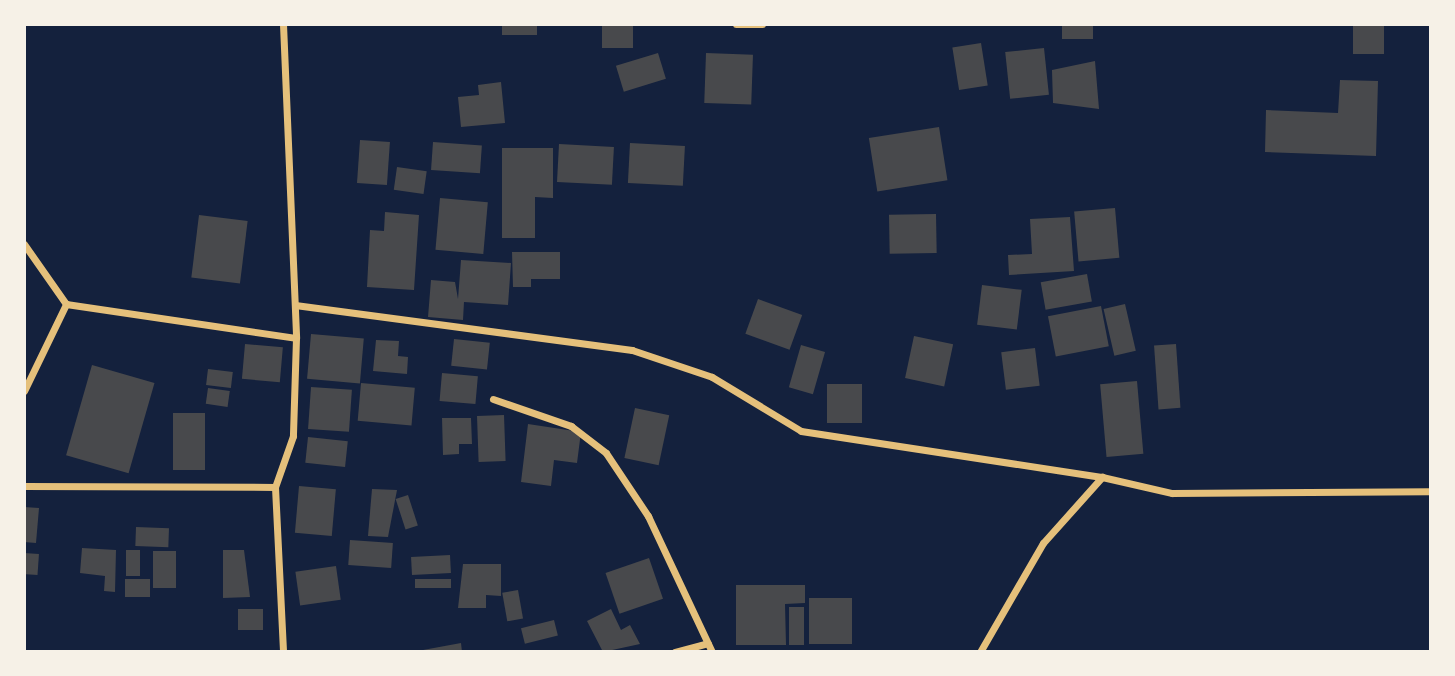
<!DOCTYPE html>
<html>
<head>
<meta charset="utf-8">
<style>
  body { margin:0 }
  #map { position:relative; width:1455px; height:676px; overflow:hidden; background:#14213d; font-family:Overpass,sans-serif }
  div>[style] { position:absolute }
  .building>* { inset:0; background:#48494c; transform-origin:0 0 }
  .minor>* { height:7px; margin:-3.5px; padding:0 3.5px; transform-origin:3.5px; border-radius:3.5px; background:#e5c07b }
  span { translate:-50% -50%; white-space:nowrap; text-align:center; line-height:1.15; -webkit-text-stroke:6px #f6f1e7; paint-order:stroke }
  .frame { position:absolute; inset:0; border:26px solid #f6f1e7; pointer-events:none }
</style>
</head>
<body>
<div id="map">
  <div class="building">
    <div style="left:502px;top:24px;width:35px;height:11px"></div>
    <div style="left:602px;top:24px;width:31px;height:24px"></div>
    <div style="left:1062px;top:24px;width:31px;height:15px"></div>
    <div style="left:1353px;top:24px;width:31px;height:30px"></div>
    <div style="left:981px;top:43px;width:43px;height:29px;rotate:81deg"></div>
    <div style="left:1044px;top:48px;width:47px;height:39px;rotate:84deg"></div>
    <div style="left:658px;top:53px;width:27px;height:44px;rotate:73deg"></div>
    <div style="left:706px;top:53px;width:47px;height:50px;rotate:2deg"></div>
    <div style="clip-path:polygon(1095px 61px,1099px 109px,1053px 103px,1052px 70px)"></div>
    <div style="clip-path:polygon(1340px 80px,1378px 81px,1376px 156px,1265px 152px,1266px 110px,1338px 113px)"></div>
    <div style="clip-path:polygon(501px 82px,505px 123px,461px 127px,458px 97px,479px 95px,478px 85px)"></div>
    <div style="left:939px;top:127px;width:54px;height:71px;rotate:81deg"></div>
    <div style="left:360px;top:140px;width:30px;height:43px;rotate:4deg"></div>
    <div style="left:433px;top:142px;width:49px;height:28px;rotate:4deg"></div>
    <div style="left:630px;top:143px;width:55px;height:40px;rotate:3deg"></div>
    <div style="left:559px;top:144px;width:55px;height:38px;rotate:3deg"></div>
    <div style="clip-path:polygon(502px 148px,553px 148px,553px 198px,535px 197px,535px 238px,502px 238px)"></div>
    <div style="left:397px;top:167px;width:30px;height:23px;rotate:8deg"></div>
    <div style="left:440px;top:198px;width:48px;height:52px;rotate:5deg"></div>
    <div style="left:1115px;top:208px;width:50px;height:41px;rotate:85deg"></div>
    <div style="clip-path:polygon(385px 212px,419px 215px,414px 290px,367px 287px,370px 230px,384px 231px)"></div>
    <div style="left:936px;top:214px;width:39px;height:47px;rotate:89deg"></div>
    <div style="left:199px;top:215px;width:49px;height:63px;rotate:7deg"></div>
    <div style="clip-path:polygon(1070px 217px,1074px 271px,1009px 275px,1008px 255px,1032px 254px,1030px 219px)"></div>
    <div style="clip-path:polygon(512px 252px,560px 252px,560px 279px,531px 279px,531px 287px,513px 287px)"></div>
    <div style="clip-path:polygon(461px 260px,511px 263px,508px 305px,464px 302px,463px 320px,428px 317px,431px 280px,455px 282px,458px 299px)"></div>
    <div style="left:1087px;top:274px;width:28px;height:47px;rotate:80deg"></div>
    <div style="left:982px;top:285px;width:40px;height:40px;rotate:7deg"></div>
    <div style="left:758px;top:299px;width:47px;height:37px;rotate:20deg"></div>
    <div style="left:1125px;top:304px;width:48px;height:22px;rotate:77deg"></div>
    <div style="left:1101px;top:306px;width:41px;height:54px;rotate:79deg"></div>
    <div style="left:311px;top:334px;width:53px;height:45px;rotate:5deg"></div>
    <div style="left:914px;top:336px;width:40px;height:43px;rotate:12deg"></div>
    <div style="left:454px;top:339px;width:36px;height:27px;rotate:6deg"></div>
    <div style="clip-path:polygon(376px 340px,399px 341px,398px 356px,408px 357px,407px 374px,373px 371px)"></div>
    <div style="left:245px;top:344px;width:38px;height:35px;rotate:5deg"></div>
    <div style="left:1176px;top:344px;width:64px;height:22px;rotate:86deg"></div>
    <div style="left:801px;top:345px;width:25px;height:44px;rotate:16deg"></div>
    <div style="left:1035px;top:348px;width:38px;height:34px;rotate:83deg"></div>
    <div style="left:92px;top:365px;width:65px;height:94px;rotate:16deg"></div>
    <div style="left:208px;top:369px;width:25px;height:16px;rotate:7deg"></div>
    <div style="left:442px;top:373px;width:36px;height:28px;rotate:5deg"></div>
    <div style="left:1137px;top:381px;width:73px;height:37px;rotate:85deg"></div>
    <div style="left:361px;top:383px;width:54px;height:38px;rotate:5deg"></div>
    <div style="left:827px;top:384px;width:35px;height:39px"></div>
    <div style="left:311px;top:387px;width:41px;height:42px;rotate:4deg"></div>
    <div style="left:208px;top:388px;width:22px;height:16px;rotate:8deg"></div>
    <div style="left:635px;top:408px;width:35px;height:51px;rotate:12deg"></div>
    <div style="left:173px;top:413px;width:32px;height:57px"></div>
    <div style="left:504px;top:415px;width:46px;height:27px;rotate:88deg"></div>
    <div style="clip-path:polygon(442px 418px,471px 418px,472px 444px,459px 444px,459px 454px,443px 455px)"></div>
    <div style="clip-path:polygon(528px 424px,581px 432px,577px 463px,554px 460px,551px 486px,521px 482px)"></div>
    <div style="left:308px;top:437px;width:40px;height:26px;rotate:6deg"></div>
    <div style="left:299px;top:486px;width:37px;height:47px;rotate:5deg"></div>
    <div style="clip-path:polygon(372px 489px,397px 490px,388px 537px,368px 536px)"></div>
    <div style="left:408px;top:495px;width:32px;height:13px;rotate:72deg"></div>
    <div style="clip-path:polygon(24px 507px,39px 508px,36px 543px,24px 542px)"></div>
    <div style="left:136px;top:527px;width:33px;height:19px;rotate:2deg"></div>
    <div style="left:350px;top:540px;width:43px;height:25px;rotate:4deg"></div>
    <div style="clip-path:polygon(82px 548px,116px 550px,115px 592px,104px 591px,105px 576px,80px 573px)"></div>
    <div style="left:126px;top:550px;width:14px;height:26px"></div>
    <div style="clip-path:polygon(223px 550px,244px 550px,250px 597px,223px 598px)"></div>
    <div style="left:176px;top:551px;width:37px;height:23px;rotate:90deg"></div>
    <div style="left:24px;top:553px;width:15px;height:21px;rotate:4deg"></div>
    <div style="left:450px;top:555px;width:18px;height:39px;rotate:87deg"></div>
    <div style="left:649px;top:558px;width:43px;height:46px;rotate:71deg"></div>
    <div style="clip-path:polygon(463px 564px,501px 564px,501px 596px,486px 595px,486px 608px,458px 608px)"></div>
    <div style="left:336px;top:566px;width:34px;height:41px;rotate:82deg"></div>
    <div style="left:150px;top:579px;width:18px;height:25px;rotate:90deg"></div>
    <div style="left:451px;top:579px;width:9px;height:36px;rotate:90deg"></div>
    <div style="clip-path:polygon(736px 585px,805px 585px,805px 603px,785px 604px,786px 645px,736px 645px)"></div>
    <div style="left:518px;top:590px;width:29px;height:16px;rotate:80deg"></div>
    <div style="left:809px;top:598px;width:43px;height:46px"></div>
    <div style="left:789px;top:607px;width:15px;height:38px"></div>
    <div style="left:238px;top:609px;width:25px;height:21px"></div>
    <div style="clip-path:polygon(611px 609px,621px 630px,630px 625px,640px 644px,603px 652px,587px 621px)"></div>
    <div style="left:554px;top:620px;width:16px;height:34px;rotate:76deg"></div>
    <div style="clip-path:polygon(461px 643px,462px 652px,423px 652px,423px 650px)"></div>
  </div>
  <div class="minor">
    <div style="left:283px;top:24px;width:314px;rotate:87.6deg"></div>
    <div style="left:296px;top:338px;width:98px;rotate:91.8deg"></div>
    <div style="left:293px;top:436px;width:54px;rotate:109.4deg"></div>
    <div style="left:275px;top:487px;width:165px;rotate:87.2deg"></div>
    <div style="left:736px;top:24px;width:26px"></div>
    <div style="left:24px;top:244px;width:73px;rotate:55deg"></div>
    <div style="left:66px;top:304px;width:232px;rotate:8.4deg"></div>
    <div style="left:295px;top:305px;width:340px;rotate:7.6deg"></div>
    <div style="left:632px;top:350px;width:84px;rotate:18.6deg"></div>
    <div style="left:712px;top:377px;width:104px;rotate:31.2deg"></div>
    <div style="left:801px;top:431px;width:304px;rotate:8.7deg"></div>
    <div style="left:1102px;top:477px;width:72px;rotate:12.9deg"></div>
    <div style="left:1172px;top:493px;width:258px;rotate:-0.4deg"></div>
    <div style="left:24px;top:391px;width:97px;rotate:-64.2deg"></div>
    <div style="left:493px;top:399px;width:83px;rotate:19.1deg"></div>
    <div style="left:571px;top:426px;width:44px;rotate:37.6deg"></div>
    <div style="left:606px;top:453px;width:76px;rotate:56.3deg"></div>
    <div style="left:648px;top:516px;width:150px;rotate:64.8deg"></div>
    <div style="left:24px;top:486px;width:251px;rotate:0.2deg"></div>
    <div style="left:675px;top:652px;width:34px;rotate:-15deg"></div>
    <div style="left:980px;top:652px;width:126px;rotate:-60deg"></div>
    <div style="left:1043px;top:543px;width:89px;rotate:-48.2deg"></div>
  </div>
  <div class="frame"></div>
</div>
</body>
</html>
